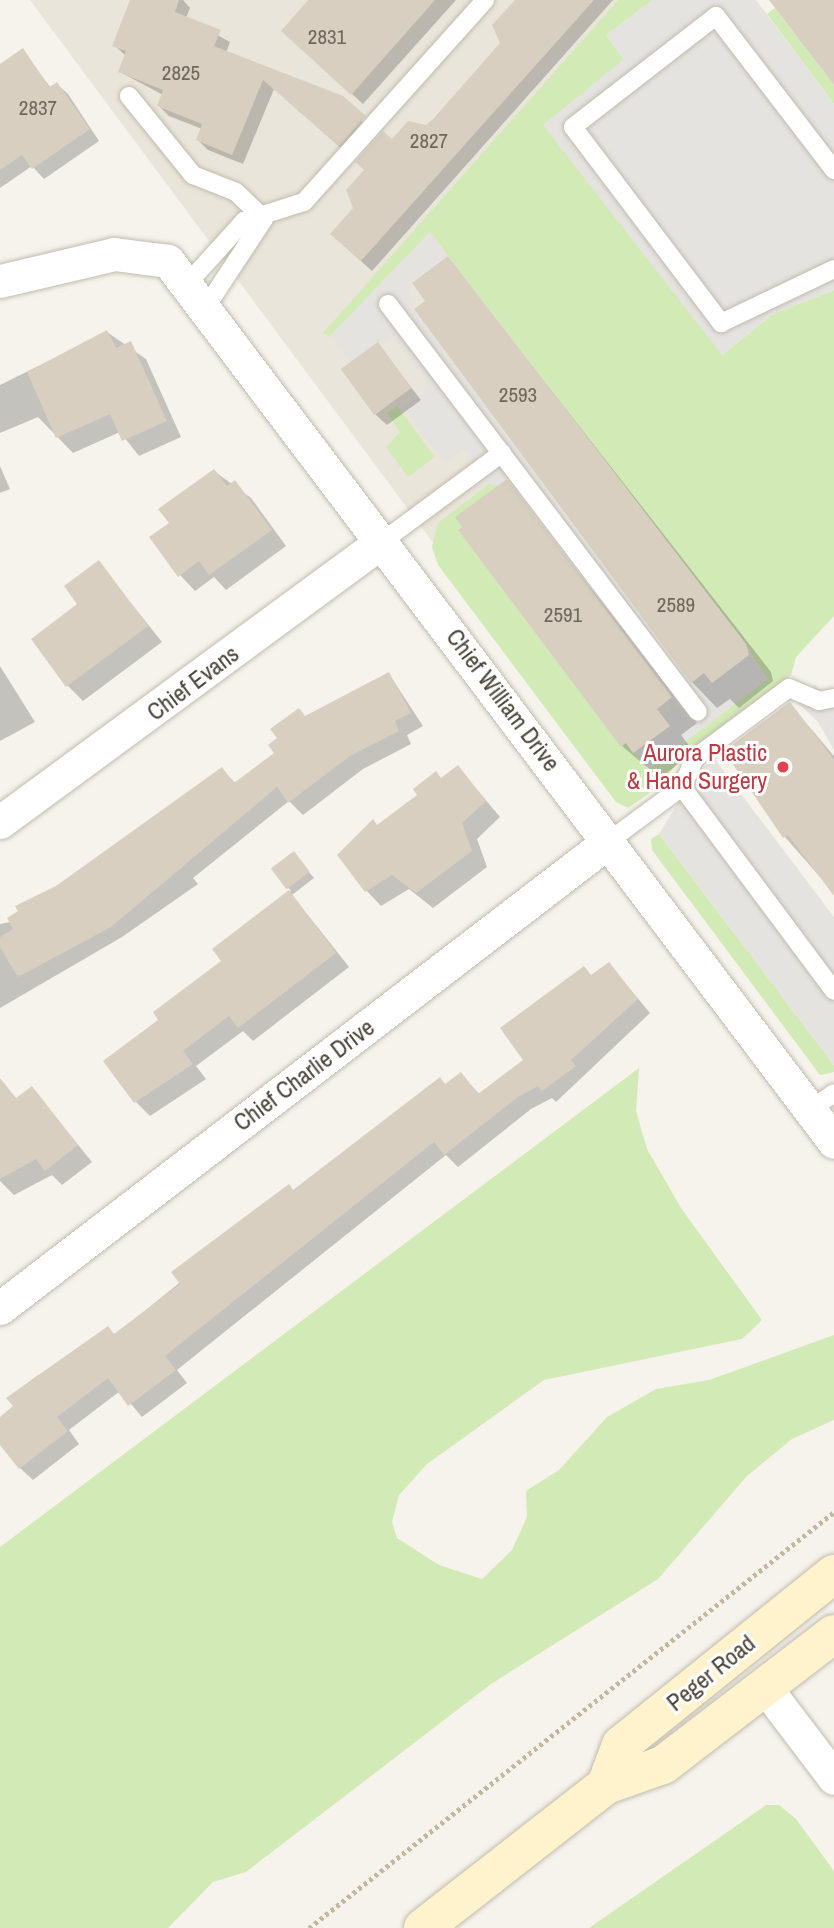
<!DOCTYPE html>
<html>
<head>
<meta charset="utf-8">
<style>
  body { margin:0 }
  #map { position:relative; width:834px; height:1928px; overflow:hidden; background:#f6f3ec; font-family:"Archivo Narrow",sans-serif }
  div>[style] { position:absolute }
  .residential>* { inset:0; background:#eae5da }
  .green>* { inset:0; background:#d2eab5 }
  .parking>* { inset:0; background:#e5e3e0 }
  .shadow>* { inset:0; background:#0003 }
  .building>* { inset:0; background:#d8cfc1; transform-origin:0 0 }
  .path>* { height:4.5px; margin-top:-2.25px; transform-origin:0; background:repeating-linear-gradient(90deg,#c4b79f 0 3.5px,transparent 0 7px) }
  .roads { filter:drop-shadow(0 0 2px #c2bbae) drop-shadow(0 0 2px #c2bbae) }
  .lane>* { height:18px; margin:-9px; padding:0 9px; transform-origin:9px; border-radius:9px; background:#fff }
  .street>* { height:33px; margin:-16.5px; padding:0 16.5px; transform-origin:16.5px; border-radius:16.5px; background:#fff }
  .secondary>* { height:38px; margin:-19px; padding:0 19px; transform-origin:19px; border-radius:19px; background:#fff3cd }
  .dots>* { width:19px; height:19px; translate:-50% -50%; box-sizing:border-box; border:4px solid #fff; border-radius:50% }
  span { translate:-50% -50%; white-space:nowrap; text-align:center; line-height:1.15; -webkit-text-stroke:6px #fff; paint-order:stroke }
  .number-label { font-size:21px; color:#6e675b }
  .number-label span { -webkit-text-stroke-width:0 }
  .street-label { font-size:24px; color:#4b4439 }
  .health-label { font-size:24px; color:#be3a42 }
  .right { translate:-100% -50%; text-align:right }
</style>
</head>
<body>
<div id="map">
  <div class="residential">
    <div style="clip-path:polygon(30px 0,618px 0,440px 202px,790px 663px,618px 792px)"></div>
  </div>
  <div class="green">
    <div style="clip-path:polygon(618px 0,653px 0,606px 35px,624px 59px,722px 355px,773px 314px,834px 290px,834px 616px,796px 657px,791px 675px,681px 758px,661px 785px,628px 808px,616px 802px,438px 565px,432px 547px,438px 523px,489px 484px,503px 486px,456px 517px,462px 527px,458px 530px,621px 746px,626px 743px,648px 770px,767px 679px,746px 644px,430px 232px,330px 336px,323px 333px)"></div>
    <div style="clip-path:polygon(775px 8px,834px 85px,834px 104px,767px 14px)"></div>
    <div style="clip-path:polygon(397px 406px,435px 457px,408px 477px,386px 447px,400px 432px,387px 413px)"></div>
    <div style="clip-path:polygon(659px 834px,834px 1065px,834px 1072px,820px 1075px,652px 850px,651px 839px)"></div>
    <div style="clip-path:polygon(639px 1068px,636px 1111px,647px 1149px,681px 1208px,762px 1320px,742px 1339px,544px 1380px,427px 1464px,399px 1495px,392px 1522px,397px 1538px,439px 1565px,482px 1579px,512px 1550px,527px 1517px,526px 1491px,559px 1470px,607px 1417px,656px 1389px,709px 1380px,834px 1335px,834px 1420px,792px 1439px,747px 1476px,658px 1579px,491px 1684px,246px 1872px,213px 1882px,168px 1928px,0 1928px,0 1547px)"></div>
    <div style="clip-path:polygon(766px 1805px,779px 1805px,796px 1819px,834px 1871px,834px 1928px,589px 1928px)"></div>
  </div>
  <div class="parking">
    <div style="clip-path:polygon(653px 0,756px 0,834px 104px,834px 290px,773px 314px,722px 355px,543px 125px,624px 59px,606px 35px)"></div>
    <div style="clip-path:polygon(430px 232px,448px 256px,409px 286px,414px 309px,566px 511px,712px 683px,749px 655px,768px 679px,648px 770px,635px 752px,670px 726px,663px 716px,672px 709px,668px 700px,503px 486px,489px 484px,464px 449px,445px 463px,420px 431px,403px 408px,425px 391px,426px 381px,393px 338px,350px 363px,330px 336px)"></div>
    <div style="clip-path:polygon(815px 685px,834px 709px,834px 750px,818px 722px,796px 701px)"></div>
    <div style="clip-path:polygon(714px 758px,834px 917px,834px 1065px,659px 834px,694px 777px)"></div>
  </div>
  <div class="shadow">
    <div style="clip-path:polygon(132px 0,183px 0,190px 8px,186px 18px,230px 42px,226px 53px,375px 128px,350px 156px,274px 89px,243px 164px,208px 150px,198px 140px,202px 129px,169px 116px,159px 106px,163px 95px,120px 72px,126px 56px,114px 45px)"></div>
    <div style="clip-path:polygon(311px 0,456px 0,363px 104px,294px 41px)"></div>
    <div style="clip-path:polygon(517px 0,613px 0,372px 271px,343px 245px,355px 208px,392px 141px,427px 127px,502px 43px)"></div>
    <div style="clip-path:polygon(23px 51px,51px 88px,57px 84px,68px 94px,99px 141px,44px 179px,32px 166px,0 188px,0 67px)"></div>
    <div style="clip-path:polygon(448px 258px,771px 672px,773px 681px,739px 708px,730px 699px,717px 708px,692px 682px,427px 301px)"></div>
    <div style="clip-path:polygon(107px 332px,146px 359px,181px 437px,139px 456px,120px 432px,73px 453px,38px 417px,0 433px,0 385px)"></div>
    <div style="clip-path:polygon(377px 344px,421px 400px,387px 425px,376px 415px)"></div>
    <div style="clip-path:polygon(0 466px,10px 489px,0 493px)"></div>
    <div style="clip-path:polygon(214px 471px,251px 498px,286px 546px,226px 590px,214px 577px,195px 591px,180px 575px,172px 523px)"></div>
    <div style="clip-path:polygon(506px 481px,697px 723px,681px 735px,694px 752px,660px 778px,622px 746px)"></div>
    <div style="clip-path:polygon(98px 562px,162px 642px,83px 701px,68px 686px,80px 604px)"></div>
    <div style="clip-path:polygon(0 666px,35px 722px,0 741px)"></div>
    <div style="clip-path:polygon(389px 674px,423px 726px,407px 735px,411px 744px,363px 769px,303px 815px,289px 801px,193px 878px,198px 884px,122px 937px,0 1008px,0 924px,25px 919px,222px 769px,236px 784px,276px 753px,305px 718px)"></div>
    <div style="clip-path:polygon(790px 704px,834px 756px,834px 893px,785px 837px,726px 751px)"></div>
    <div style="clip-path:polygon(458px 767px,500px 817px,477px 839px,487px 867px,433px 908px,409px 889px,381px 906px,366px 890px,378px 827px)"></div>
    <div style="clip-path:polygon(298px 859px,314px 878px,292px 895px,349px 967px,253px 1041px,243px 1031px,196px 1066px,206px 1079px,150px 1116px,136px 1102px,161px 1020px,223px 961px,214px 949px,291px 891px,273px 870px)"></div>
    <div style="clip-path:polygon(609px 964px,650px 1013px,556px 1102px,552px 1098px,531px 1109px,458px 1167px,446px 1155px,177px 1370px,187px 1383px,142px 1417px,120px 1391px,69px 1430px,79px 1444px,33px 1480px,20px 1468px,0 1442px,0 1419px,16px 1406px,9px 1398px,38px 1375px,42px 1379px,115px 1335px,293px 1191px,461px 1074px,480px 1095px,526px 1061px)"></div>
    <div style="clip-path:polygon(32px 1088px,92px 1162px,62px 1185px,52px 1175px,14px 1195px,0 1181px,0 1100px,17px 1100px)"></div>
  </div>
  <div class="building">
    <div style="clip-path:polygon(130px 0,179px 0,175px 12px,221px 30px,214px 46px,343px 96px,366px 116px,339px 146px,263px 80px,232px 155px,196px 140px,202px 124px,157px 106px,163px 90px,118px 72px,126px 51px,112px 46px)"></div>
    <div style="clip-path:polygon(308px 0,435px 0,351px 95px,281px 31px)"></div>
    <div style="clip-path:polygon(515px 0,594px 0,361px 261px,330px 234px,353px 208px,346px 190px,364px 170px,355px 162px,383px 131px,392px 139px,408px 121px,426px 125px,434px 118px,500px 43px,492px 25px)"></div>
    <div style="clip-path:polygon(769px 0,834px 0,834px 85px)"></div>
    <div style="clip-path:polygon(23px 48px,49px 87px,57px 82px,90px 129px,32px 169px,22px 155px,0 170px,0 64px)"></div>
    <div style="clip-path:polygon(448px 256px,746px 644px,749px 655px,712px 683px,704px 673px,691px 683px,414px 309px,425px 301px,412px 283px)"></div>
    <div style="clip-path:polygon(107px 330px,116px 348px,131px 341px,167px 421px,122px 441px,110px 414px,56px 438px,27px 372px)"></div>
    <div style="left:378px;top:342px;width:57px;height:46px;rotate:54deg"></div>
    <div style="clip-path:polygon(214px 469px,227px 486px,235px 480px,272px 530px,209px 575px,199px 561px,178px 577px,149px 537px,169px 523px,158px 509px)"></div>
    <div style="clip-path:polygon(507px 479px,672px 697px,657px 709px,670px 726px,633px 753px,626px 743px,621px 747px,458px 530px,462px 527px,455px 517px)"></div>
    <div style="clip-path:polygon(99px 560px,148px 626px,66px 687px,31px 639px,77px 604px,64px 586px)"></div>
    <div style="clip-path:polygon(389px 672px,411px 713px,395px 721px,399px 731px,350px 756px,288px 803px,277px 787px,111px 927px,18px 977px,0 947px,0 937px,13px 929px,7px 918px,18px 911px,15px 906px,56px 886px,222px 767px,234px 783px,274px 753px,268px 745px,277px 738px,270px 729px,299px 708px,305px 716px)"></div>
    <div style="clip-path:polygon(790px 702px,834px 760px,834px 896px,788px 835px,783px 838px,724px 751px)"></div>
    <div style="clip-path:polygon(458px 765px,486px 801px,462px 823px,472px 851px,416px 893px,392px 875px,365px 892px,337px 855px,373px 819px,377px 825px,417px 795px,413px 789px,436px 771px,441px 778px)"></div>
    <div style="left:294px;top:851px;width:26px;height:29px;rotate:53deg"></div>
    <div style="clip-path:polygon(289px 890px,336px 953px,238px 1028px,229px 1016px,183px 1051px,193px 1064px,134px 1103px,103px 1061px,158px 1020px,153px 1012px,221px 961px,212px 949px)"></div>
    <div style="clip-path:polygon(609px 962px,638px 999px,571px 1060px,576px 1066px,542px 1091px,538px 1086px,518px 1097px,444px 1155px,434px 1142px,165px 1356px,176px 1370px,128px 1406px,108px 1378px,57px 1417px,68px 1431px,19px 1469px,0 1445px,0 1417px,13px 1406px,6px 1398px,108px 1326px,114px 1334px,180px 1284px,171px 1272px,289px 1184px,293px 1190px,440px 1077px,445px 1084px,461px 1072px,478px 1094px,523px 1060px,500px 1028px,584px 966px,591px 975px)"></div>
    <div style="clip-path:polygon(0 1078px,16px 1098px,32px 1086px,78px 1145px,45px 1171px,36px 1159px,0 1179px)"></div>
  </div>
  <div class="path">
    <div style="left:309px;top:1928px;width:670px;rotate:-38.39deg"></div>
  </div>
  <div class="roads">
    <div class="lane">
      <div style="left:129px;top:96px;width:102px;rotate:51deg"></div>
      <div style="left:193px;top:175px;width:46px;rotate:21.6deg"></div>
      <div style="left:236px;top:192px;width:39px;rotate:44deg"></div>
      <div style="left:834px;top:170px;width:194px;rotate:-127.5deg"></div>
      <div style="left:716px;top:16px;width:181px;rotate:142.2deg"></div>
      <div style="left:573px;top:127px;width:246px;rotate:52.9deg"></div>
      <div style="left:721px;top:323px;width:125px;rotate:-25.5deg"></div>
      <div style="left:188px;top:283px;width:84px;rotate:-47.9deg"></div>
      <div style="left:244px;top:221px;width:63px;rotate:-17.6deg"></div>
      <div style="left:304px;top:202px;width:271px;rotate:-48.1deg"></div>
      <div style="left:388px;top:304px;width:512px;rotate:52.77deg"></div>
      <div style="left:206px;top:307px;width:105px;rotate:-56.6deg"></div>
      <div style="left:383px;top:541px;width:148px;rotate:-36.5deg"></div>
      <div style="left:682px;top:787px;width:32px;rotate:-66deg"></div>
      <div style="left:695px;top:758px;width:117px;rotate:-36.7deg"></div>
      <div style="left:789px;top:688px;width:33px;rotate:23deg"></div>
      <div style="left:819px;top:701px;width:15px;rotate:-11deg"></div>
      <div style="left:609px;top:841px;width:91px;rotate:-36.5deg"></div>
      <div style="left:682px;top:787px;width:254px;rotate:53.3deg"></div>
      <div style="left:810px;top:1110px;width:29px;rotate:-35deg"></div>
    </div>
    <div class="street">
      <div style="left:0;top:281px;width:117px;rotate:-13.3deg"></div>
      <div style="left:114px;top:254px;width:54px;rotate:7.4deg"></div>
      <div style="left:168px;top:261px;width:1104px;rotate:52.91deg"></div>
      <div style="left:0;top:822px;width:475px;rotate:-36.3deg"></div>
      <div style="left:0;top:1308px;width:767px;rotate:-37.48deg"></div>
      <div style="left:765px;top:1687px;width:114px;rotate:52.8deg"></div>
    </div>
    <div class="secondary">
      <div style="left:606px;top:1785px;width:43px;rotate:-69.4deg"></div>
      <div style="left:621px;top:1745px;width:273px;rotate:-38.8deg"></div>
      <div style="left:423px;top:1928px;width:232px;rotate:-38deg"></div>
      <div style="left:606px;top:1785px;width:60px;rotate:-19.3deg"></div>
      <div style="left:663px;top:1765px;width:215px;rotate:-37.5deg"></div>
    </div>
  </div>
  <div class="dots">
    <div style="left:783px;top:767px;background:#e0444e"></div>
  </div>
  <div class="number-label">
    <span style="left:327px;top:37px">2831</span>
    <span style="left:181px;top:73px">2825</span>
    <span style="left:38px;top:108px">2837</span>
    <span style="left:429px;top:141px">2827</span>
    <span style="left:518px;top:395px">2593</span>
    <span style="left:676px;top:605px">2589</span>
    <span style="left:563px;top:615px">2591</span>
  </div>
  <div class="street-label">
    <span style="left:193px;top:683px;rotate:-37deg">Chief Evans</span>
    <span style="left:503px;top:700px;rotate:53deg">Chief William Drive</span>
    <span style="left:304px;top:1075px;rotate:-37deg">Chief Charlie Drive</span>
    <span style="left:711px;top:1673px;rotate:-39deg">Peger Road</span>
  </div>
  <div class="health-label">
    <span class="right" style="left:767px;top:767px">Aurora Plastic<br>&amp; Hand Surgery</span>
  </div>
</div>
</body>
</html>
